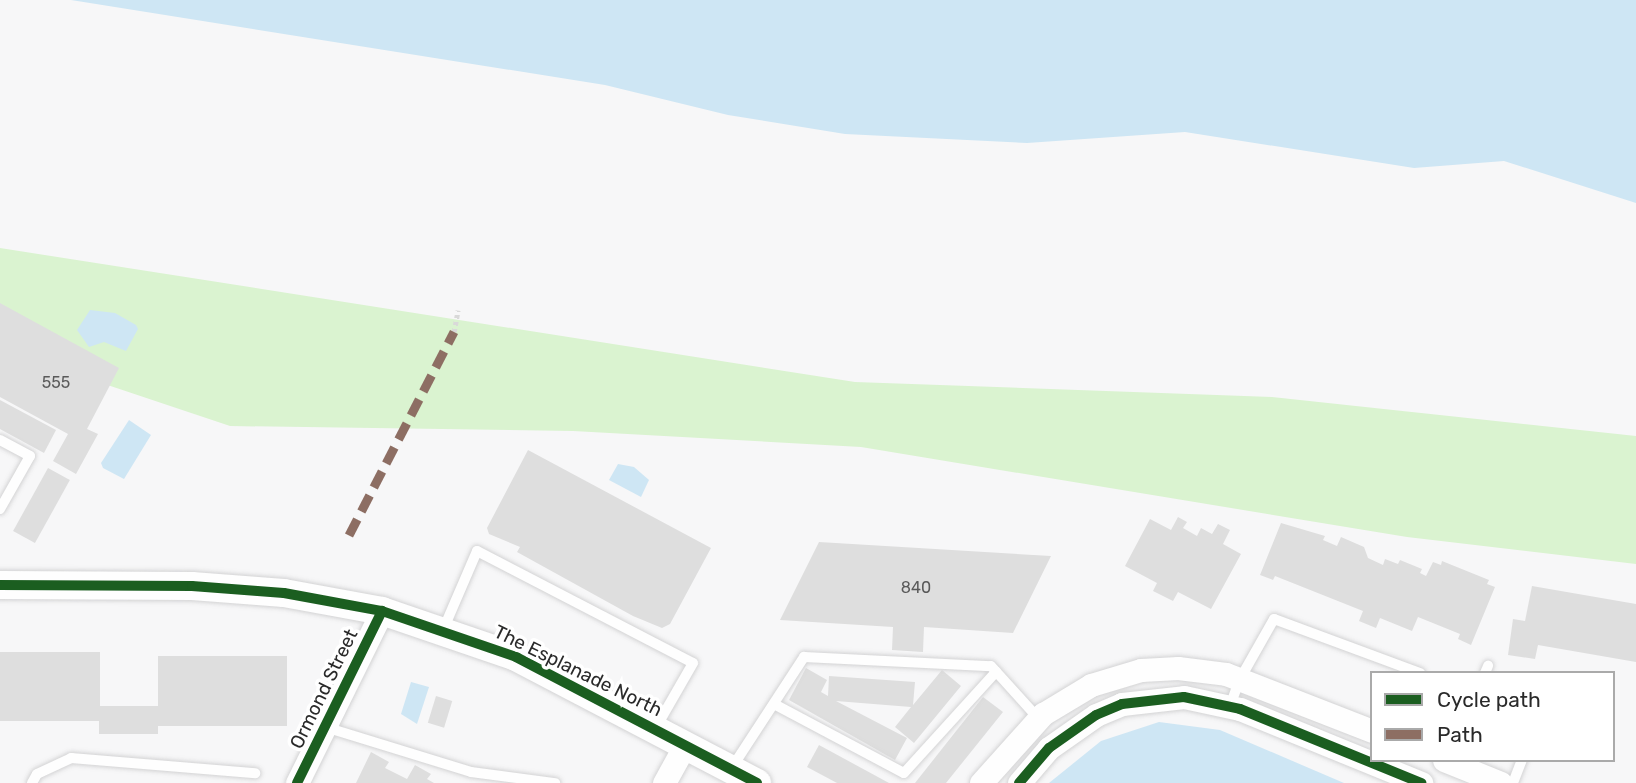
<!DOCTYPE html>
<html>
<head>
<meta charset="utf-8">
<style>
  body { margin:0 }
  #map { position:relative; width:1636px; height:783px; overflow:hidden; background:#f7f7f8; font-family:Rubik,sans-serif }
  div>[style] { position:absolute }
  .green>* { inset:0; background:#daf3d0 }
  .water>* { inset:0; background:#cee6f4 }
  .building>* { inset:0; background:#dedede; transform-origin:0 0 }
  .path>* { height:4.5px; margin-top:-2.25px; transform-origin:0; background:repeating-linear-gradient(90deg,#d9d9d9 0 3.5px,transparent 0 7px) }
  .roads { filter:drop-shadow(0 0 2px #d3d3d4) drop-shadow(0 0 2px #d3d3d4) }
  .service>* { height:10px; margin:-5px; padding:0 5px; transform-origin:5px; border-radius:5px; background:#fefefe }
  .minor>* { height:23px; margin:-11.5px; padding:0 11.5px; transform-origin:11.5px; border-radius:11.5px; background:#fefefe }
  .tertiary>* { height:28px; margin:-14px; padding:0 14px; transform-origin:14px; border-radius:14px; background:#fefefe }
  .quiet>* { height:9px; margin-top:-4.5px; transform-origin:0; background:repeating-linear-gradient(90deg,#8d6e63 0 18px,transparent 0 27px) }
  .cycleway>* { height:10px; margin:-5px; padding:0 5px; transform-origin:5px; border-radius:5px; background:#1b5e20 }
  span { translate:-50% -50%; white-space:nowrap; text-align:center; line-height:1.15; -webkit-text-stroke:7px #fff; paint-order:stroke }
  .number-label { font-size:16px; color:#5a5a5a }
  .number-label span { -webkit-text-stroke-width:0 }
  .street-label { font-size:19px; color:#2a2a2a }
  .legend { position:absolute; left:1370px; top:671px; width:245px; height:91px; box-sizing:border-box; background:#fff; border:2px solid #aaa; margin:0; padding:9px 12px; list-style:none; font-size:21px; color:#2a2a2a }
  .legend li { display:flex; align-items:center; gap:14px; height:35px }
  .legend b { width:35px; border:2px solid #aaa }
</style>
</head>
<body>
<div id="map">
  <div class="green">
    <div style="clip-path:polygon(0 248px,855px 382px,1272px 397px,1636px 436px,1636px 564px,1407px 537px,861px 447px,573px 431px,230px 426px,0 349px)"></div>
  </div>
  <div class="water">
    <div style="clip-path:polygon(71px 0,1636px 0,1636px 203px,1504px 161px,1414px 168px,1185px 132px,1027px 143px,845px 134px,728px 115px,605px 85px)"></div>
    <div style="clip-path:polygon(90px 310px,115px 313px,136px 325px,138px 329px,126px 351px,104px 342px,89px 347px,77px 330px)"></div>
    <div style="clip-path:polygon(129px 420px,151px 435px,124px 479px,103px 468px,101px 463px)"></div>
    <div style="clip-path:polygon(618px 464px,634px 467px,649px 480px,641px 497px,609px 480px)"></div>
    <div style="clip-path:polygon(411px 682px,429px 687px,417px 724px,401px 714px)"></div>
    <div style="clip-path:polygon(1159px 722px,1220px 730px,1344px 783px,1049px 783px,1101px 741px)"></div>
  </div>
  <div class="building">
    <div style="clip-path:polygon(0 303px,119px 368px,87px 429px,98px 434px,76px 474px,53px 461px,68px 434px,0 397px)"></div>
    <div style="clip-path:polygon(0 400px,56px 430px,44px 453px,0 429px)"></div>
    <div style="clip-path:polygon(528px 450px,711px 548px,670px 624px,662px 628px,633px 616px,517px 552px,520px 547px,489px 534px,487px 528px)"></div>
    <div style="left:48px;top:468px;width:25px;height:72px;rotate:29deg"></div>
    <div style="clip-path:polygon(1178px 517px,1187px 522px,1183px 528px,1197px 536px,1201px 528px,1212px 534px,1218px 524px,1230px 530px,1223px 544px,1241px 554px,1211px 609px,1178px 592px,1173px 601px,1153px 591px,1157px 583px,1125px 566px,1150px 519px,1171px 530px)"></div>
    <div style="clip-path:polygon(1281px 523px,1325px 536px,1323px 540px,1337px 546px,1341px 537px,1364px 547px,1368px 558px,1383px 565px,1385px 559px,1398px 564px,1400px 560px,1422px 569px,1420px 573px,1426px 576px,1433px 562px,1441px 565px,1442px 561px,1489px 580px,1487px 584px,1495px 587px,1471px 645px,1458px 639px,1460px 634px,1418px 617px,1412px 631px,1380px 618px,1376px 628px,1359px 621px,1363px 611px,1275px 576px,1273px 580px,1260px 575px)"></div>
    <div style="clip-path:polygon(819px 542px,1051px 556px,1013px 633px,924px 627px,923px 652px,892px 650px,893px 627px,780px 620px)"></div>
    <div style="clip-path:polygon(1532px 586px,1636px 604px,1636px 662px,1538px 645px,1535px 659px,1508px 655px,1513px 619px,1525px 621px)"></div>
    <div style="clip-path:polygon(0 652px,100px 652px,100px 706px,158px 706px,158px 656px,287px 656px,287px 726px,158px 726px,158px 734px,99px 734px,99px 721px,0 721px)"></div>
    <div style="clip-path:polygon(806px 668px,827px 680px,821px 692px,828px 696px,829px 676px,915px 682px,913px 705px,942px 670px,961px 686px,914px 743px,895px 727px,911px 707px,836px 701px,907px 738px,895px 760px,789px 700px)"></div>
    <div style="left:436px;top:696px;width:17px;height:28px;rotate:17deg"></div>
    <div style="clip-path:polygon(983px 697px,1003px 712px,946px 783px,915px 783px)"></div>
    <div style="clip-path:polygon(819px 745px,889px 783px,837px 783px,807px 767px)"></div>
    <div style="clip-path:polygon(371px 752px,389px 762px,385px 768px,407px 779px,415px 765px,431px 774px,427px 779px,434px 783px,356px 783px)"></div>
  </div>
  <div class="path">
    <div style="left:454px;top:332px;width:22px;rotate:-80deg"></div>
  </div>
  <div class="roads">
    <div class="service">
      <div style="left:0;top:440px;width:34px;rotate:28deg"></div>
      <div style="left:30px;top:456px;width:61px;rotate:119.5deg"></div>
      <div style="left:443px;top:630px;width:86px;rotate:-66.7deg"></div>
      <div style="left:477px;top:551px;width:243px;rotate:27.4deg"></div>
      <div style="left:693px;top:663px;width:76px;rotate:119.9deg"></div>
      <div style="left:1485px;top:673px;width:8px;rotate:-67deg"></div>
      <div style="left:774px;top:704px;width:147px;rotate:28deg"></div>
      <div style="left:904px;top:773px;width:137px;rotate:-47.7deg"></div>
      <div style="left:1230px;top:706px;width:29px;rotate:-70deg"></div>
      <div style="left:1240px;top:679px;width:69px;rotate:-60.5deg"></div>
      <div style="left:1274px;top:619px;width:156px;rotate:20.3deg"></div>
      <div style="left:325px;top:727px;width:153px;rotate:17.1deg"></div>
      <div style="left:471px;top:772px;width:85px;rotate:7.5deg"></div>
      <div style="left:731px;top:769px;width:134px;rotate:-56.9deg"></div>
      <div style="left:804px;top:657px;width:187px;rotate:2.8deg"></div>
      <div style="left:991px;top:666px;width:70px;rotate:47.9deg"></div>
      <div style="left:32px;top:783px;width:10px;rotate:-61deg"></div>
      <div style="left:37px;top:774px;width:38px;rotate:-25deg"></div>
      <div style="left:71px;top:758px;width:185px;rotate:4.7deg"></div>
      <div style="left:1513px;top:783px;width:25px;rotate:-69deg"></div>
    </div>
    <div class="minor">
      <div style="left:1444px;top:760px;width:61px;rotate:22deg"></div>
      <div style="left:297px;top:783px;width:192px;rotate:-63.7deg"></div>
      <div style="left:664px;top:783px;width:43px;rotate:-61.1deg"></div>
      <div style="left:981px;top:783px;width:93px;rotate:-48.1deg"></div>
      <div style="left:1043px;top:714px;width:56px;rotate:-31.1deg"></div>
      <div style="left:1091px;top:685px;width:52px;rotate:-16.7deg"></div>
      <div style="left:1141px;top:670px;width:37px;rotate:-3deg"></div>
      <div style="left:1178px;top:668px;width:48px;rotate:7.1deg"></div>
      <div style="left:1226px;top:674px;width:157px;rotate:21.3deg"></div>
      <div style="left:1019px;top:783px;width:46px;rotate:-49.4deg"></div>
      <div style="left:1049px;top:748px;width:57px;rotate:-35.1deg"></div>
      <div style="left:1096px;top:715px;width:28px;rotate:-23deg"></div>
      <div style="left:1122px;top:704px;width:62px;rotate:-6.4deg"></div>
      <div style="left:1184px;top:697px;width:57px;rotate:12.1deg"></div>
      <div style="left:1240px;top:709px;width:196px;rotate:22.2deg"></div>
    </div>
    <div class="tertiary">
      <div style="left:0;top:585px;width:192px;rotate:0.3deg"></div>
      <div style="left:192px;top:586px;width:92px;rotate:4.4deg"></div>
      <div style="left:284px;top:593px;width:100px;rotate:10.4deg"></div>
      <div style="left:382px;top:611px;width:142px;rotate:18.9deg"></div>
      <div style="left:516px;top:657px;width:272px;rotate:27.6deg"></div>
    </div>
  </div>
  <div class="quiet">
    <div style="left:349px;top:535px;width:229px;rotate:-62.7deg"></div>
  </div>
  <div class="cycleway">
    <div style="left:0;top:585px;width:192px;rotate:0.3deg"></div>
    <div style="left:192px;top:586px;width:92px;rotate:4.4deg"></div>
    <div style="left:284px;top:593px;width:100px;rotate:10.4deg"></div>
    <div style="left:382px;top:611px;width:142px;rotate:18.9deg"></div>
    <div style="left:516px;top:657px;width:272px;rotate:27.6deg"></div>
    <div style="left:297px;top:783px;width:192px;rotate:-63.7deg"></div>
    <div style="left:1019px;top:783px;width:46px;rotate:-49.4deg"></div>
    <div style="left:1049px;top:748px;width:57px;rotate:-35.1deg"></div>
    <div style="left:1096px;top:715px;width:28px;rotate:-23deg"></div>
    <div style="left:1122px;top:704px;width:62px;rotate:-6.4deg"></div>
    <div style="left:1184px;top:697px;width:57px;rotate:12.1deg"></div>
    <div style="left:1240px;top:709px;width:196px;rotate:22.2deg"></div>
  </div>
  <div class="number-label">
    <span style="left:56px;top:383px">555</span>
    <span style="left:916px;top:588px">840</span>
  </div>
  <div class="street-label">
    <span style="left:578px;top:671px;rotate:26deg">The Esplanade North</span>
    <span style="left:324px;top:689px;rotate:-64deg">Ormond Street</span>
  </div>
  <ul class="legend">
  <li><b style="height:9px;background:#1b5e20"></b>Cycle path</li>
  <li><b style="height:9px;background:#8d6e63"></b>Path</li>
  </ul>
</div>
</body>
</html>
